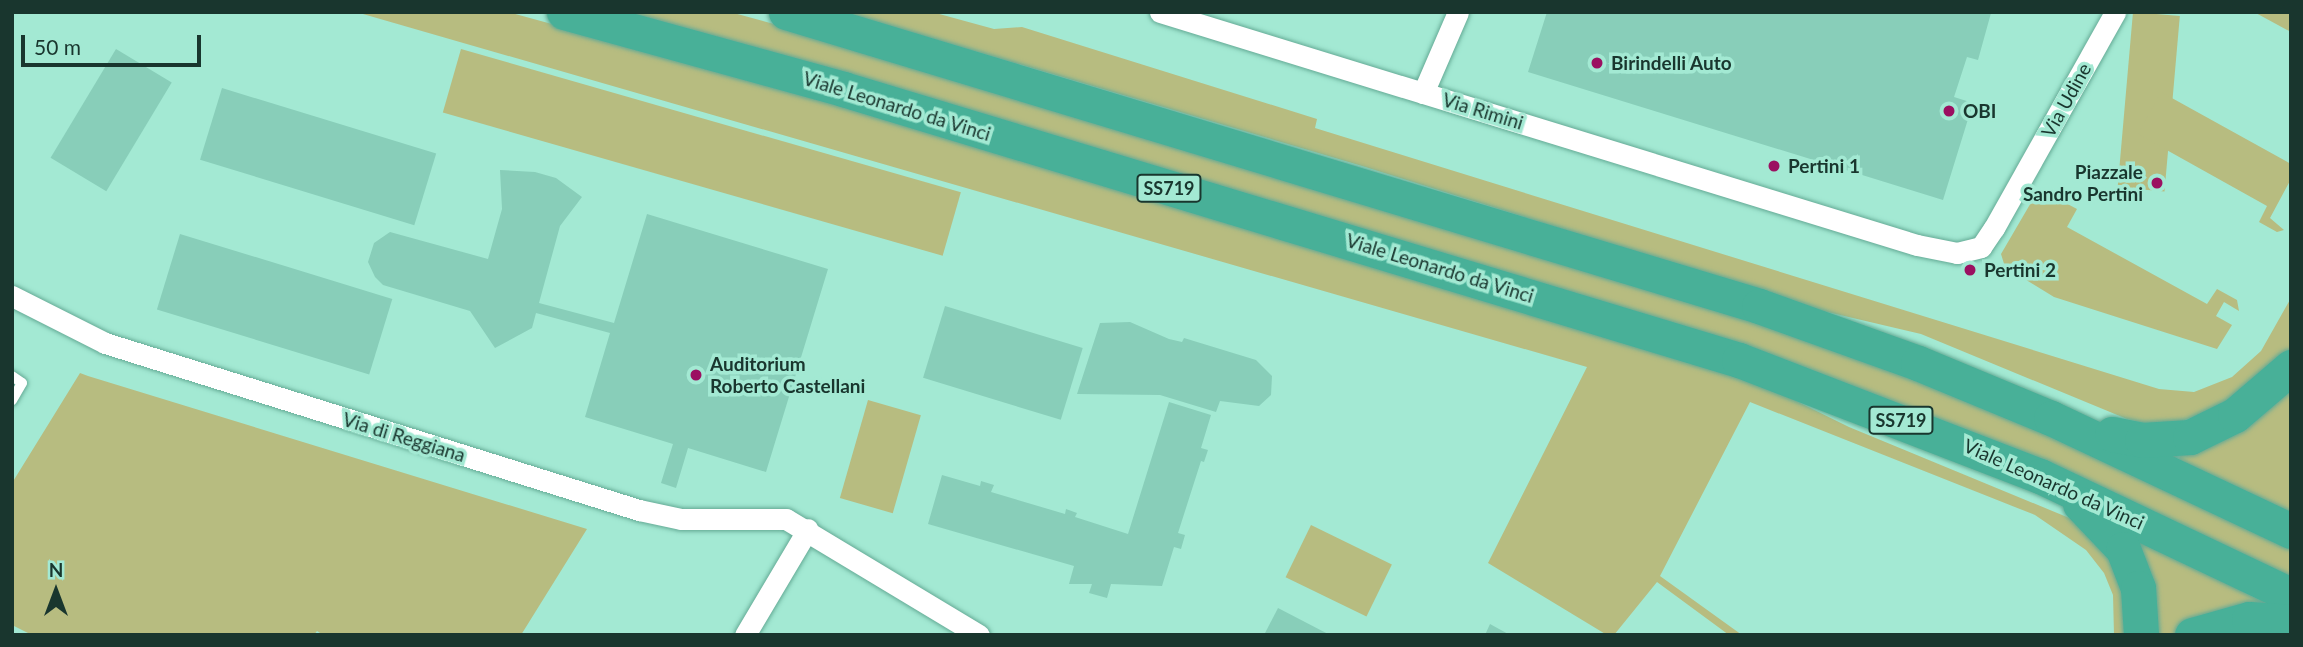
<!DOCTYPE html>
<html>
<head>
<meta charset="utf-8">
<style>
  body { margin:0 }
  #map { position:relative; width:2303px; height:647px; overflow:hidden; background:#a3e9d3; font-family:Lato,sans-serif }
  div>[style] { position:absolute }
  .green>* { inset:0; background:#b7bc80; transform-origin:0 0 }
  .building>* { inset:0; background:#88ceb9; transform-origin:0 0 }
  .roads { filter:drop-shadow(0 0 2px #64aa95) drop-shadow(0 0 2px #64aa95) }
  .service>* { height:10px; margin:-5px; padding:0 5px; transform-origin:5px; border-radius:5px; background:#fff }
  .minor>* { height:21px; margin:-10.5px; padding:0 10.5px; transform-origin:10.5px; border-radius:10.5px; background:#fff }
  .trunk>* { height:35px; margin:-17.5px; padding:0 17.5px; transform-origin:17.5px; border-radius:17.5px; background:#48b098 }
  .dots>* { width:19px; height:19px; translate:-50% -50%; box-sizing:border-box; border:4px solid #a3e9d3; border-radius:50% }
  span { translate:-50% -50%; white-space:nowrap; text-align:center; line-height:1.15; -webkit-text-stroke:7px #a3e9d3; paint-order:stroke }
  .shield-label span { padding:2px 5px; background:#a3e9d3; border:2px solid; border-radius:5px; -webkit-text-stroke-width:0 }
  .shield-label { font-size:18px; color:#19362e; font-weight:700 }
  .poi-label { font-size:19px; color:#19362e; font-weight:700 }
  .left { translate:0 -50%; text-align:left }
  .right { translate:-100% -50%; text-align:right }
  .street-label { font-size:19px; color:#19362e }
  .frame { position:absolute; inset:0; border:14px solid #19362e; pointer-events:none }
  .north { position:absolute; left:21px; top:556px; width:70px; height:70px; -webkit-text-stroke:5px #a3e9d3; paint-order:stroke; rotate:0deg; font-size:19px; font-weight:700; line-height:28px; text-align:center; color:#19362e }
  .north::after { content:''; display:block; margin:auto; width:24px; height:32px; background:#19362e; clip-path:polygon(50% 0,100% 100%,50% 72%,0 100%) }
  .scale { position:absolute; left:21px; top:35px; width:180px; height:32px; box-sizing:border-box; border:4px solid #19362e; border-top:0; padding-left:9px; font-size:21px; line-height:24px; white-space:nowrap; color:#19362e; -webkit-text-stroke:5px #a3e9d3; paint-order:stroke }
</style>
</head>
<body>
<div id="map">
  <div class="green">
    <div style="clip-path:polygon(356px 12px,508px 12px,884px 115px,1766px 386px,1849px 427px,2079px 522px,2117px 558px,2133px 635px,2114px 635px,2113px 595px,2104px 573px,2086px 550px,2035px 515px,1750px 402px,1660px 576px,1742px 635px,1729px 635px,1657px 582px,1614px 635px,1607px 635px,1488px 563px,1587px 367px)"></div>
    <div style="clip-path:polygon(617px 12px,730px 12px,799px 31px,1812px 339px,2055px 435px,2291px 548px,2291px 583px,2142px 510px)"></div>
    <div style="clip-path:polygon(843px 12px,932px 12px,994px 29px,1022px 27px,1317px 119px,1315px 128px,2159px 389px,2194px 392px,2232px 377px,2261px 351px,2291px 298px,2291px 349px,2240px 399px,2164px 428px,2127px 419px,1921px 334px,1823px 311px,1362px 166px)"></div>
    <div style="left:2133px;top:12px;width:47px;height:176px;rotate:5deg"></div>
    <div style="clip-path:polygon(2254px 12px,2291px 12px,2291px 32px)"></div>
    <div style="left:461px;top:49px;width:520px;height:66px;rotate:16deg"></div>
    <div style="clip-path:polygon(2161px 92px,2291px 164px,2291px 179px,2270px 218px,2284px 230px,2277px 232px,2259px 222px,2267px 206px,2138px 134px)"></div>
    <div style="clip-path:polygon(2039px 189px,2077px 209px,2067px 227px,2207px 304px,2217px 289px,2237px 300px,2239px 311px,2224px 302px,2216px 316px,2232px 325px,2217px 349px,2054px 297px,2005px 267px,2001px 254px)"></div>
    <div style="clip-path:polygon(80px 373px,88px 376px,587px 529px,521px 635px,323px 635px,317px 631px,314px 635px,32px 635px,12px 625px,12px 483px)"></div>
    <div style="clip-path:polygon(2291px 386px,2291px 516px,2179px 461px,2180px 455px)"></div>
    <div style="left:868px;top:400px;width:55px;height:102px;rotate:16deg"></div>
    <div style="left:1311px;top:525px;width:90px;height:58px;rotate:26deg"></div>
    <div style="clip-path:polygon(2133px 536px,2277px 609px,2176px 635px,2151px 635px)"></div>
  </div>
  <div class="building">
    <div style="clip-path:polygon(1547px 12px,1988px 12px,1991px 13px,1978px 60px,1967px 57px,1954px 97px,1973px 103px,1943px 200px,1528px 72px)"></div>
    <div style="left:116px;top:49px;width:65px;height:127px;rotate:31deg"></div>
    <div style="left:222px;top:88px;width:224px;height:75px;rotate:17deg"></div>
    <div style="clip-path:polygon(500px 170px,535px 172px,556px 178px,582px 197px,560px 226px,539px 303px,614px 323px,647px 214px,828px 269px,766px 472px,688px 448px,676px 488px,661px 483px,673px 444px,585px 417px,610px 333px,536px 313px,532px 328px,495px 348px,470px 311px,383px 285px,375px 277px,368px 262px,374px 243px,390px 232px,488px 259px,502px 209px)"></div>
    <div style="left:180px;top:234px;width:222px;height:79px;rotate:17deg"></div>
    <div style="left:945px;top:306px;width:144px;height:75px;rotate:17deg"></div>
    <div style="clip-path:polygon(1130px 322px,1169px 339px,1182px 342px,1184px 338px,1256px 360px,1272px 376px,1271px 395px,1259px 406px,1220px 401px,1216px 412px,1160px 395px,1077px 394px,1100px 323px)"></div>
    <div style="clip-path:polygon(1169px 402px,1211px 415px,1201px 448px,1208px 450px,1204px 462px,1201px 461px,1178px 533px,1185px 535px,1181px 549px,1174px 547px,1162px 586px,1111px 584px,1107px 598px,1089px 593px,1092px 584px,1069px 584px,1074px 566px,928px 524px,942px 475px,980px 486px,981px 481px,994px 485px,991px 492px,1065px 514px,1066px 509px,1077px 513px,1075px 517px,1128px 534px)"></div>
    <div style="clip-path:polygon(1278px 608px,1330px 635px,1264px 635px)"></div>
    <div style="clip-path:polygon(1490px 624px,1510px 635px,1485px 635px)"></div>
  </div>
  <div class="roads">
    <div class="service">
      <div style="left:12px;top:376px;width:12px;rotate:35deg"></div>
      <div style="left:22px;top:383px;width:20px;rotate:120deg"></div>
    </div>
    <div class="minor">
      <div style="left:1160px;top:12px;width:792px;rotate:17.11deg"></div>
      <div style="left:1917px;top:245px;width:41px;rotate:11.3deg"></div>
      <div style="left:1957px;top:253px;width:25px;rotate:-14deg"></div>
      <div style="left:1981px;top:247px;width:23px;rotate:-56deg"></div>
      <div style="left:1994px;top:228px;width:248px;rotate:-60.7deg"></div>
      <div style="left:1423px;top:93px;width:88px;rotate:-66.6deg"></div>
      <div style="left:12px;top:296px;width:104px;rotate:26.8deg"></div>
      <div style="left:105px;top:343px;width:560px;rotate:17.37deg"></div>
      <div style="left:639px;top:510px;width:43px;rotate:12.1deg"></div>
      <div style="left:681px;top:519px;width:105px"></div>
      <div style="left:786px;top:519px;width:225px;rotate:31deg"></div>
      <div style="left:745px;top:635px;width:123px;rotate:-59.3deg"></div>
    </div>
    <div class="trunk">
      <div style="left:564px;top:12px;width:289px;rotate:15.4deg"></div>
      <div style="left:843px;top:89px;width:936px;rotate:16.83deg"></div>
      <div style="left:1739px;top:360px;width:323px;rotate:21.1deg"></div>
      <div style="left:2040px;top:476px;width:278px;rotate:25.4deg"></div>
      <div style="left:786px;top:12px;width:1016px;rotate:16.81deg"></div>
      <div style="left:1759px;top:306px;width:169px;rotate:19.7deg"></div>
      <div style="left:1918px;top:363px;width:144px;rotate:22.5deg"></div>
      <div style="left:2051px;top:418px;width:265px;rotate:25.2deg"></div>
      <div style="left:2112px;top:434px;width:31px;rotate:11deg"></div>
      <div style="left:2142px;top:440px;width:48px;rotate:-3.6deg"></div>
      <div style="left:2190px;top:437px;width:50px;rotate:-26.1deg"></div>
      <div style="left:2235px;top:415px;width:74px;rotate:-40.6deg"></div>
      <div style="left:2080px;top:504px;width:62px;rotate:46.3deg"></div>
      <div style="left:2123px;top:549px;width:42px;rotate:69deg"></div>
      <div style="left:2138px;top:588px;width:47px;rotate:86.3deg"></div>
      <div style="left:2192px;top:635px;width:59px;rotate:-15.7deg"></div>
      <div style="left:2249px;top:619px;width:42px;rotate:4.1deg"></div>
    </div>
  </div>
  <div class="dots">
    <div style="left:1597px;top:63px;background:#9b1061"></div>
    <div style="left:1949px;top:111px;background:#9b1061"></div>
    <div style="left:1774px;top:166px;background:#9b1061"></div>
    <div style="left:2157px;top:183px;background:#9b1061"></div>
    <div style="left:1970px;top:270px;background:#9b1061"></div>
    <div style="left:696px;top:375px;background:#9b1061"></div>
  </div>
  <div class="shield-label">
    <span style="left:1169px;top:188px">SS719</span>
    <span style="left:1901px;top:420px">SS719</span>
  </div>
  <div class="poi-label">
    <span class="left" style="left:1611px;top:63px">Birindelli Auto</span>
    <span class="left" style="left:1963px;top:111px">OBI</span>
    <span class="left" style="left:1788px;top:166px">Pertini 1</span>
    <span class="right" style="left:2143px;top:183px">Piazzale<br>Sandro Pertini</span>
    <span class="left" style="left:1984px;top:270px">Pertini 2</span>
    <span class="left" style="left:710px;top:375px">Auditorium<br>Roberto Castellani</span>
  </div>
  <div class="street-label">
    <span style="left:2066px;top:100px;rotate:-61deg">Via Udine</span>
    <span style="left:897px;top:106px;rotate:17deg">Viale Leonardo da Vinci</span>
    <span style="left:1483px;top:111px;rotate:17deg">Via Rimini</span>
    <span style="left:1440px;top:268px;rotate:17deg">Viale Leonardo da Vinci</span>
    <span style="left:404px;top:437px;rotate:17deg">Via di Reggiana</span>
    <span style="left:2054px;top:484px;rotate:24deg">Viale Leonardo da Vinci</span>
  </div>
  <div class="frame"></div>
  <div class="north">N</div>
  <div class="scale">50 m</div>
</div>
</body>
</html>
